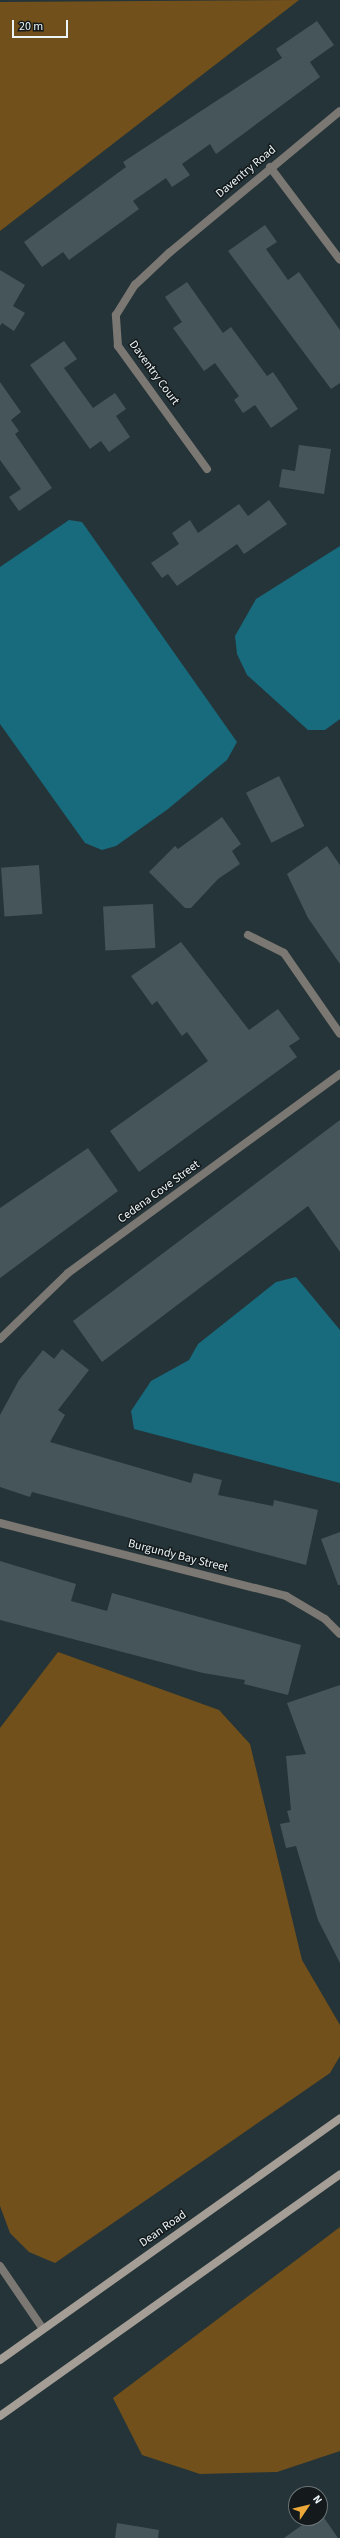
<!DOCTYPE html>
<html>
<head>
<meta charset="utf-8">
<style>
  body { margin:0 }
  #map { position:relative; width:340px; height:2538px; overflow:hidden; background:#253438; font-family:"Source Sans 3",sans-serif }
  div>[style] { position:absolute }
  .green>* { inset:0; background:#71501b }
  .water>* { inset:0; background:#186a7d }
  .building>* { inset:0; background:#46555a; transform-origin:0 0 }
  .minor>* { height:8px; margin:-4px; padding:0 4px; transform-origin:4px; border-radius:4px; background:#7b7772 }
  .secondary>* { height:8px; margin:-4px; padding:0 4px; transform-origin:4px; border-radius:4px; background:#a49e96 }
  span { translate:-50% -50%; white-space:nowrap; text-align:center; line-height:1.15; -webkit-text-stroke:3px #141a1c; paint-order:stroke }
  .street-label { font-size:12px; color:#ecf5f7 }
  .north { position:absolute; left:288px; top:2486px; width:40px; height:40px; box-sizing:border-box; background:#141a1c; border:1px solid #6a7274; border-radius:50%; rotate:55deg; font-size:11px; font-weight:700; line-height:16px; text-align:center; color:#ecf5f7 }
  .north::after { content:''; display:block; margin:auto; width:14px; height:18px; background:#eca93a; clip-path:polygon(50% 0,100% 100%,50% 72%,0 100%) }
  .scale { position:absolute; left:12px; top:20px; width:56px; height:18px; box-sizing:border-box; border:2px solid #ecf5f7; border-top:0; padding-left:5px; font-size:12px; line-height:14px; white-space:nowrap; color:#ecf5f7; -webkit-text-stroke:3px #141a1c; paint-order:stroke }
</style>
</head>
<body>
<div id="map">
  <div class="green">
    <div style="clip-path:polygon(299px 0,0 231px,0 2px)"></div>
    <div style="clip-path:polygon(58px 1652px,219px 1710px,250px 1744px,302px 1960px,340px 2025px,340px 2056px,330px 2073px,55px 2263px,29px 2252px,10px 2233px,0 2206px,0 1728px)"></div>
    <div style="clip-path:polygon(340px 2227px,340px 2451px,277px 2472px,200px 2474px,142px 2455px,113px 2398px)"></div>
  </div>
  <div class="water">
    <div style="clip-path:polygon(69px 520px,82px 522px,237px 742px,227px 760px,168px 809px,116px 846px,102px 850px,85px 843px,0 724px,0 567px)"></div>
    <div style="clip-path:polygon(340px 546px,340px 719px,325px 730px,308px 730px,247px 675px,237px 654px,235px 636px,256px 599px)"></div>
    <div style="clip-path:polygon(296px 1277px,340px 1330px,340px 1483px,134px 1429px,131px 1411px,151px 1381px,189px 1360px,198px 1344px,276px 1282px)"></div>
  </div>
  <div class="building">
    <div style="clip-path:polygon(317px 21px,334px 45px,310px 62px,320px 77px,216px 154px,210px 144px,182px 164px,190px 175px,172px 187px,166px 178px,133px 201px,139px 209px,69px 260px,63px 252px,42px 267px,24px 242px,126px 167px,123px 162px,282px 58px,276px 49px)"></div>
    <div style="clip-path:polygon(265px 225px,277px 242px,266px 249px,288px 280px,299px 272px,340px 330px,340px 383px,331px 389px,228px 251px)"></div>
    <div style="clip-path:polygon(0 270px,25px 285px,13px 306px,25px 313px,14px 331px,2px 323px,0 326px)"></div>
    <div style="clip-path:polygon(187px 282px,223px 333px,231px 327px,267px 376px,273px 372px,298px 409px,271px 428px,255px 405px,243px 413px,234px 400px,239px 396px,215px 363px,204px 371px,173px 328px,182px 322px,165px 297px)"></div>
    <div style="clip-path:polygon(64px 341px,77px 359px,64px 368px,93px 408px,115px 393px,126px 409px,116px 416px,130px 437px,109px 452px,101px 441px,90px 449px,30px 365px)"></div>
    <div style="clip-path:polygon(0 382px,21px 412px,11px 420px,19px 431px,15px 434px,52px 488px,19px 511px,9px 497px,21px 489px,0 460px)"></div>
    <div style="clip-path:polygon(299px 445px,331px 449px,324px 494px,279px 487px,282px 469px,295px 471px)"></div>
    <div style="clip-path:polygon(269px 500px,287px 524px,244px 554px,237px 544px,177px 586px,168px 574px,162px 578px,151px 563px,179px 544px,172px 533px,190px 520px,198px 533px,239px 504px,248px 516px)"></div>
    <div style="left:279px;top:776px;width:56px;height:37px;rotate:63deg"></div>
    <div style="clip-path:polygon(222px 817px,241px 844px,232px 851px,240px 864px,218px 879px,191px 908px,185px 908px,149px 872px,175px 846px,178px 849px)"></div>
    <div style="clip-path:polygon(327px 846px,340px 865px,340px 964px,308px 918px,287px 874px)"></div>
    <div style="left:39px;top:865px;width:49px;height:38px;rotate:86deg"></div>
    <div style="left:153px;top:904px;width:44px;height:50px;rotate:87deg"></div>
    <div style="clip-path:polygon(181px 942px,249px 1030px,278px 1009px,300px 1039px,289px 1046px,297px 1057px,139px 1172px,110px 1131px,208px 1061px,187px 1032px,182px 1036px,157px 1001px,152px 1005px,131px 976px)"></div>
    <div style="clip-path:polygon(340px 1120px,340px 1252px,308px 1206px,102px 1362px,73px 1321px)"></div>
    <div style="clip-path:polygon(88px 1148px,118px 1191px,0 1278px,0 1208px)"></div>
    <div style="clip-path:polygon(62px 1349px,89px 1370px,58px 1410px,65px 1415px,50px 1442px,191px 1483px,194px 1473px,222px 1480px,218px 1495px,273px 1506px,274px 1500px,318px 1510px,306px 1565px,32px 1492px,30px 1497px,0 1487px,0 1415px,19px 1380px,43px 1350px,54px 1359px)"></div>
    <div style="clip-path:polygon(340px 1532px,340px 1585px,338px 1585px,321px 1539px)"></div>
    <div style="clip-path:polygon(0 1561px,76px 1584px,71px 1601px,107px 1611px,112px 1593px,301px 1645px,288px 1695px,244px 1684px,245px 1680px,203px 1673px,0 1620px)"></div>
    <div style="clip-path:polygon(340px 1685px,340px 1963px,318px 1920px,296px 1846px,286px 1848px,280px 1824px,290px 1822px,287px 1811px,291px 1810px,286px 1756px,306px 1754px,287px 1703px)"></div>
    <div style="clip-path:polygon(320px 2512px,338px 2538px,284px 2538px,312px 2518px,320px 2518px)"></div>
    <div style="clip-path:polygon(117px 2523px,159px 2530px,158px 2538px,115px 2538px)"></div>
  </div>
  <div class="minor">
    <div style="left:270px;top:167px;width:116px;rotate:53deg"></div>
    <div style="left:207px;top:469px;width:152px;rotate:-125.9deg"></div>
    <div style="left:118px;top:346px;width:31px;rotate:-94deg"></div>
    <div style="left:116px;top:315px;width:36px;rotate:-58deg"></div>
    <div style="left:135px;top:285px;width:47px;rotate:-43.3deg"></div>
    <div style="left:169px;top:253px;width:222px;rotate:-39.7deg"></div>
    <div style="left:248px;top:935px;width:40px;rotate:26.6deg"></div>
    <div style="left:284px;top:953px;width:98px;rotate:55.3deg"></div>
    <div style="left:0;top:1339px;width:95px;rotate:-44.1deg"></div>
    <div style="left:68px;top:1273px;width:337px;rotate:-36.2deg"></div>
    <div style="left:0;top:1523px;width:295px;rotate:14.3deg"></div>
    <div style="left:286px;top:1596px;width:45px;rotate:30.5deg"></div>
    <div style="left:325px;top:1619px;width:21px;rotate:45deg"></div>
    <div style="left:0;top:2266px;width:76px;rotate:55.7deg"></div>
  </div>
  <div class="secondary">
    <div style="left:0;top:2360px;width:417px;rotate:-35.4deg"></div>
    <div style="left:0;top:2416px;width:417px;rotate:-35.4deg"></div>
  </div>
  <div class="street-label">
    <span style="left:246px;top:172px;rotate:-40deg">Daventry Road</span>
    <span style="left:154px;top:373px;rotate:54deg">Daventry Court</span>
    <span style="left:159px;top:1192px;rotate:-36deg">Cedena Cove Street</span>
    <span style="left:178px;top:1556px;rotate:14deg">Burgundy Bay Street</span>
    <span style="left:163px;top:2229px;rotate:-35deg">Dean Road</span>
  </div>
  <div class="north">N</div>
  <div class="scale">20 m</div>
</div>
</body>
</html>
